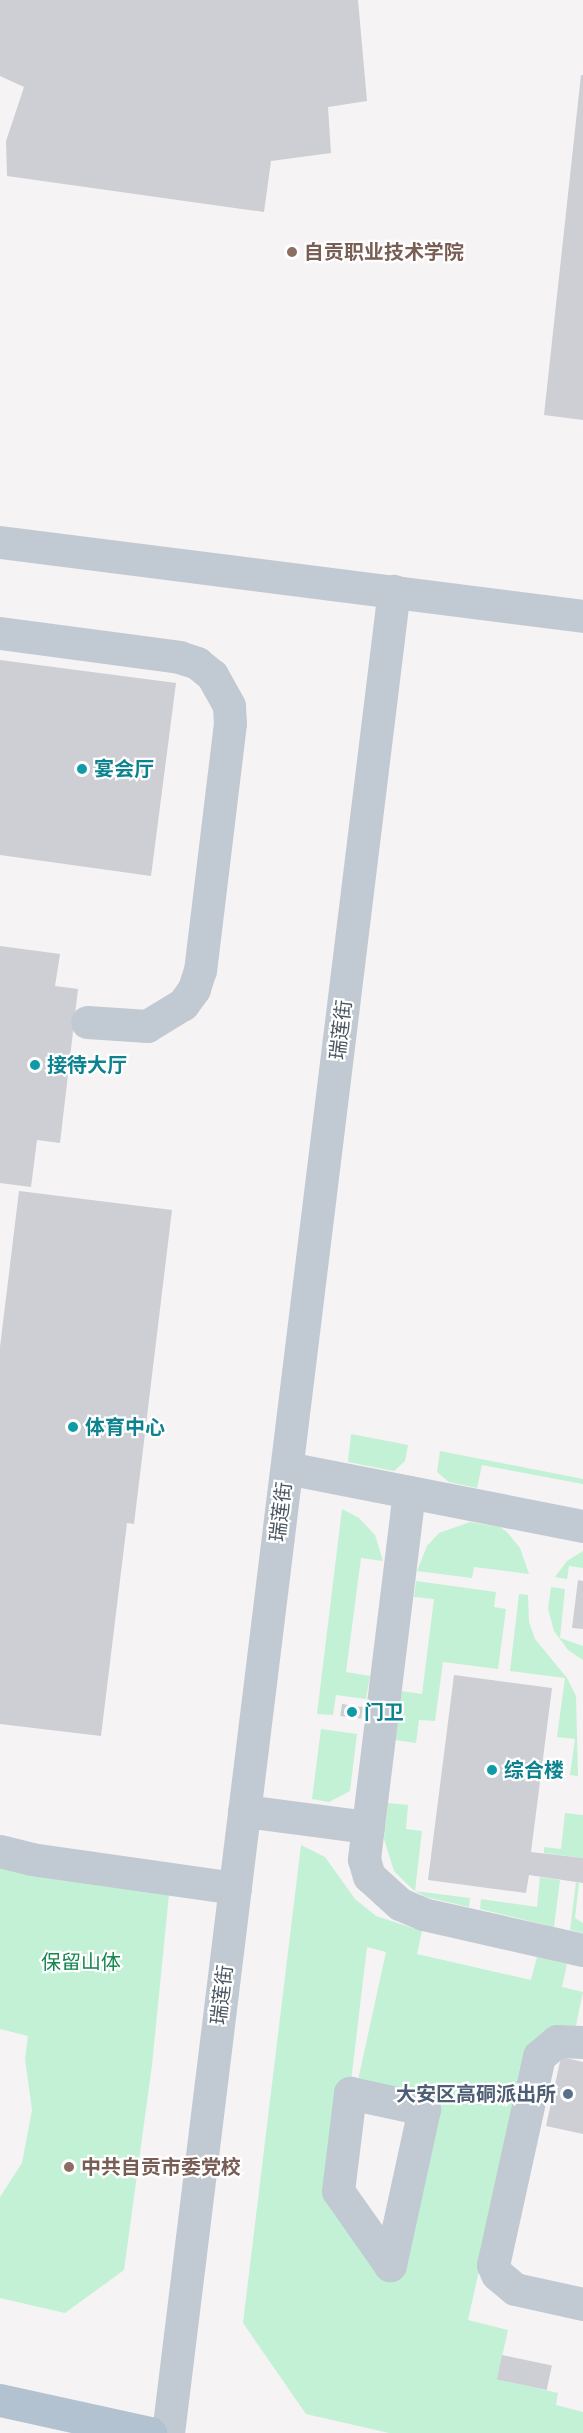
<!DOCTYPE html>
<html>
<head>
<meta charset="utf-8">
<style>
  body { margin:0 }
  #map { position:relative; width:583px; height:2433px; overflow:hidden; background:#f5f3f3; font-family:"Fira Sans Condensed","Noto Sans SC",sans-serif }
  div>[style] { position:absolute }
  .green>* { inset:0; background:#c3f1d5 }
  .building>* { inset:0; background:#cdcfd5; transform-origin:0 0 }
  .minor>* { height:33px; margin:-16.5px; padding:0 16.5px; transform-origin:16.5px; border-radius:16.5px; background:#c1cad2 }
  .major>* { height:33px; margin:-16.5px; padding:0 16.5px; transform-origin:16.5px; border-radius:16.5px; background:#b3c2d1 }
  .dots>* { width:16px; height:16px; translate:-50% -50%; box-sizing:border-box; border:3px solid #fff; border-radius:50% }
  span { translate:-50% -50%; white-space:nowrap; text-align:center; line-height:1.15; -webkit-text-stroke:4.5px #fff; paint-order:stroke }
  .education-label { font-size:20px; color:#785e54; font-weight:700 }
  .left { translate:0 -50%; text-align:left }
  .culture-label { font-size:20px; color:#0d838f; font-weight:700 }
  .street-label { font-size:20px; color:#4a5661 }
  .park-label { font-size:20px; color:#17864f }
  .service-label { font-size:20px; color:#4e5e75; font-weight:700 }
  .right { translate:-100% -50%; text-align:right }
</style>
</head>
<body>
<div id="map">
  <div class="green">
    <div style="clip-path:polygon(351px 1434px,408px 1445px,405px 1461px,394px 1471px,348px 1462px)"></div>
    <div style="clip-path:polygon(440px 1451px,583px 1479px,583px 1484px,482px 1465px,477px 1488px,449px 1482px,437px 1472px)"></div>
    <div style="clip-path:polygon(342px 1509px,359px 1518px,375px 1535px,383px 1561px,361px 1558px,346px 1672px,370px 1676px,366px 1699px,336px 1695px,333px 1715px,317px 1714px)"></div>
    <div style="clip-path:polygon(470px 1522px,500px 1527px,507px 1532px,520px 1548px,529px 1574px,474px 1567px,472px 1578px,417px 1571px,427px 1546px,439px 1533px)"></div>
    <div style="clip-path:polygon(583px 1551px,583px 1568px,569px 1566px,567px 1579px,555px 1577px,567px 1561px)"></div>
    <div style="clip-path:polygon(416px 1581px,496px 1592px,494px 1607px,506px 1609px,498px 1669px,443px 1662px,435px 1721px,419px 1720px,416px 1743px,395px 1740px,401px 1691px,422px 1694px,434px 1599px,414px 1597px)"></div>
    <div style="clip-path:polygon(551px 1587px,565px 1589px,560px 1638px,583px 1646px,583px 1660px,568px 1650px,554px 1631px,548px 1609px)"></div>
    <div style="clip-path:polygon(519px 1594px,528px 1595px,529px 1622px,535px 1639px,567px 1678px,576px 1696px,578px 1776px,570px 1775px,575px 1739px,557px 1737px,565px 1678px,510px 1671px)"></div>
    <div style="clip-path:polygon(321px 1729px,357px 1734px,350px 1791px,329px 1802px,312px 1799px)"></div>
    <div style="clip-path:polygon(388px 1803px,408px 1805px,406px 1829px,422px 1831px,415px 1891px,470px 1898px,469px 1907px,426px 1897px,415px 1891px,408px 1885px,394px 1871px,384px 1839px)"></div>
    <div style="clip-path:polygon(565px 1813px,583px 1815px,583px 1858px,544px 1853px,544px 1847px,561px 1849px)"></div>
    <div style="clip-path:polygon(evenodd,301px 1845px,325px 1857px,355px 1899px,376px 1916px,422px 1931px,417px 1954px,531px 1980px,537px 1957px,567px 1964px,562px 1987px,583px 1992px,575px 2030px,527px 2055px,468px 2320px,508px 2330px,497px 2379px,558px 2393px,556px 2405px,583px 2412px,583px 2433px,389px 2433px,306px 2414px,243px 2323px,301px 1845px,367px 1947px,386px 1952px,355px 2094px,424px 2110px,390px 2264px,338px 2191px,367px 1947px)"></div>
    <div style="clip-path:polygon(0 1864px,169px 1894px,152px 2065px,124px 2270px,65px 2313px,0 2298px,0 2197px,22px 2163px,32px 2110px,25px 2059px,28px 2036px,0 2029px)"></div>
    <div style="clip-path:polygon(540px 1877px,560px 1880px,554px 1927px,480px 1909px,481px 1899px,537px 1907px)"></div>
    <div style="clip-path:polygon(576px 1882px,579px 1883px,575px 1918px,583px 1923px,583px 1933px,570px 1930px)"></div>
  </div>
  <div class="building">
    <div style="clip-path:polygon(0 0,358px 0,367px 101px,328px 107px,331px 153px,271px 161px,264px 212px,7px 176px,6px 141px,24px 87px,0 76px)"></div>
    <div style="clip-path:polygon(581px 75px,583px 75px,583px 420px,544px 415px)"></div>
    <div style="clip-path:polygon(0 660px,176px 683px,151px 876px,0 855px)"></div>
    <div style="clip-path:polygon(0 946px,60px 954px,55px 986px,78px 989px,60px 1143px,37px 1140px,31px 1187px,0 1183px)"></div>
    <div style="clip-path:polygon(19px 1191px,172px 1210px,134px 1524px,127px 1523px,101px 1736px,0 1724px,0 1347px)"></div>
    <div style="clip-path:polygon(578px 1580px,583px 1581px,583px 1629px,572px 1628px)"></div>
    <div style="clip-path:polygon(454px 1675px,552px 1688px,531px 1852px,583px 1858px,583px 1883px,529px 1875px,526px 1893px,428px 1880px)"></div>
    <div style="left:342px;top:1704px;width:21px;height:12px;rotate:8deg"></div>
    <div style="clip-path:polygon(561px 2057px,583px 2062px,583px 2134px,546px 2126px)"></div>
    <div style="left:502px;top:2355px;width:51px;height:25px;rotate:12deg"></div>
  </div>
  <div class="minor">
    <div style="left:0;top:542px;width:588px;rotate:7.23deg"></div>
    <div style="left:0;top:633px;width:181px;rotate:7.6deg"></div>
    <div style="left:179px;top:657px;width:19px;rotate:18deg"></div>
    <div style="left:197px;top:663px;width:19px;rotate:39deg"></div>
    <div style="left:212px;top:675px;width:35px;rotate:61deg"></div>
    <div style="left:229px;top:706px;width:17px;rotate:87deg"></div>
    <div style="left:230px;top:723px;width:249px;rotate:96.9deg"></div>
    <div style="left:200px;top:970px;width:20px;rotate:108deg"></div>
    <div style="left:194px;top:989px;width:19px;rotate:126deg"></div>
    <div style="left:183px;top:1004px;width:42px;rotate:148.6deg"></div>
    <div style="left:147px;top:1026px;width:60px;rotate:-176.2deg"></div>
    <div style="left:287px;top:1468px;width:302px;rotate:11.1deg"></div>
    <div style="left:409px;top:1492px;width:370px;rotate:97deg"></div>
    <div style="left:364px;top:1859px;width:18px;rotate:74deg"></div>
    <div style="left:369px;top:1876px;width:42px;rotate:42.1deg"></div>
    <div style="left:400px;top:1904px;width:25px;rotate:23deg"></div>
    <div style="left:423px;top:1914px;width:164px;rotate:12.7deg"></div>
    <div style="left:244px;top:1811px;width:125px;rotate:7.4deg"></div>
    <div style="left:0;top:1851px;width:32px;rotate:14deg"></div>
    <div style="left:31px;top:1859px;width:206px;rotate:8.1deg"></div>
    <div style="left:583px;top:2042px;width:26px;rotate:-178deg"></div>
    <div style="left:557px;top:2041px;width:23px;rotate:140deg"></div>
    <div style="left:539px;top:2056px;width:214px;rotate:102.4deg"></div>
    <div style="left:493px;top:2265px;width:10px;rotate:66deg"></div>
    <div style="left:497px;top:2274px;width:23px;rotate:40deg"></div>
    <div style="left:515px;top:2289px;width:70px;rotate:12.4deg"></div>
    <div style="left:350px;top:2093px;width:76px;rotate:12.2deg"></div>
    <div style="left:424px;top:2109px;width:160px;rotate:102.3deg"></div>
    <div style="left:390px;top:2265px;width:90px;rotate:-125.1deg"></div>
    <div style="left:338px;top:2191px;width:99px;rotate:-83deg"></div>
    <div style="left:168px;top:2433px;width:1856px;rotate:-83.01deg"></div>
  </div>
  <div class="major">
    <div style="left:0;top:2400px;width:154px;rotate:12.4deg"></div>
  </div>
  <div class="dots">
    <div style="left:292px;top:252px;background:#8d6e63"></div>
    <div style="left:82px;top:769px;background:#0f9aa8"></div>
    <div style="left:35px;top:1065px;background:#0f9aa8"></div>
    <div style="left:73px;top:1427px;background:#0f9aa8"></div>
    <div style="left:352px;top:1712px;background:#0f9aa8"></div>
    <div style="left:492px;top:1770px;background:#0f9aa8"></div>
    <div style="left:568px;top:2094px;background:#5c6f8a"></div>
    <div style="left:69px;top:2167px;background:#8d6e63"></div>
  </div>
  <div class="education-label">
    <span class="left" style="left:304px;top:252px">自贡职业技术学院</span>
    <span class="left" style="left:81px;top:2167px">中共自贡市委党校</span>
  </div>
  <div class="culture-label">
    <span class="left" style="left:94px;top:769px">宴会厅</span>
    <span class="left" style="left:47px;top:1065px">接待大厅</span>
    <span class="left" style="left:85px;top:1427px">体育中心</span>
    <span class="left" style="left:364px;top:1712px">门卫</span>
    <span class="left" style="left:504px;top:1770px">综合楼</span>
  </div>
  <div class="street-label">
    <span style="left:341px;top:1030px;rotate:-83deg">瑞莲街</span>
    <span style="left:281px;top:1512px;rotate:-83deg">瑞莲街</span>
    <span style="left:222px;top:1995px;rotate:-83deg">瑞莲街</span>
  </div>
  <div class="park-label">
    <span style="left:81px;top:1962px">保留山体</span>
  </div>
  <div class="service-label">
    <span class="right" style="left:556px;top:2094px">大安区高硐派出所</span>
  </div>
</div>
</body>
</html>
